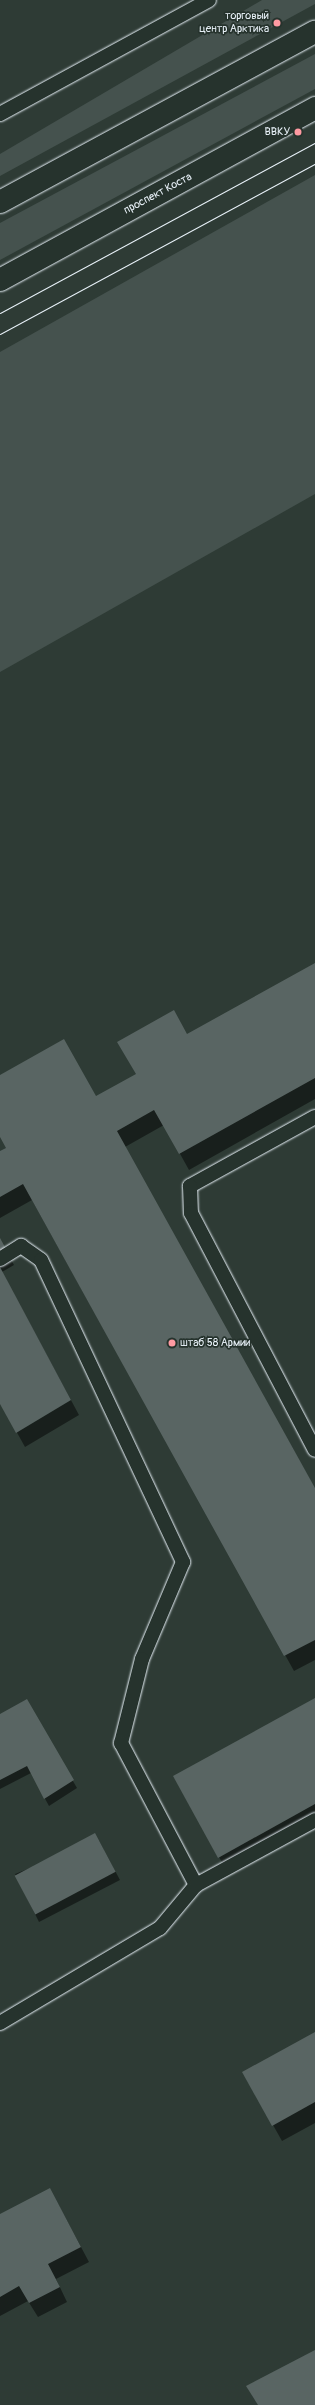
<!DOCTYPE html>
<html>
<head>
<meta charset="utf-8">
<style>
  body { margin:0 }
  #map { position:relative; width:315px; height:2405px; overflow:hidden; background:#2e3b35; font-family:Pangolin,sans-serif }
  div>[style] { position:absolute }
  .green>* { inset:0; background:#45524e }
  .shadow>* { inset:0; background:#0007 }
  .building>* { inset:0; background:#596563; transform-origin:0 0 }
  .roads { filter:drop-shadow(0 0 1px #e8f1f8) drop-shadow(0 0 1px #e8f1f8) }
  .service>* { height:14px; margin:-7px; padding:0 7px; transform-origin:7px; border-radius:7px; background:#26332d }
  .primary>* { height:22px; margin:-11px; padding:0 11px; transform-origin:11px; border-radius:11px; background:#26332d }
  .tram>* { height:1px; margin:-0.5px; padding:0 0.5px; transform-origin:0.5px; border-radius:0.5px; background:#e8f1f8 }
  .dots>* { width:11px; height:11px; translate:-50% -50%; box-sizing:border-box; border:2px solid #26332d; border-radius:50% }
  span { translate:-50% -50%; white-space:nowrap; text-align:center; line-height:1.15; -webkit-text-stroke:3.5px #26332d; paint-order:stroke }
  .poi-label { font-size:11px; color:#e8f1f8 }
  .right { translate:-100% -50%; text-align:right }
  .left { translate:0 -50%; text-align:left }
  .street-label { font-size:11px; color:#e8f1f8 }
</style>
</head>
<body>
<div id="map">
  <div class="green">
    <div style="clip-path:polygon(262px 0,315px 0,315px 4px,0 176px,0 154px)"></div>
    <div style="clip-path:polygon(315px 54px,315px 89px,0 260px,0 223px)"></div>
    <div style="clip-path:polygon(315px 175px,315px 494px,0 672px,0 352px)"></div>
  </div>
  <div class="shadow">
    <div style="clip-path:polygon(315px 964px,315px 1099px,189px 1170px,164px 1125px,125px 1147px,315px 1489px,315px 1660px,294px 1671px,32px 1200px,0 1218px,0 1152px,7px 1148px,0 1135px,0 1076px,96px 1098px,137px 1075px,187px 1035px)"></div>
    <div style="clip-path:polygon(0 1240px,14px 1265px,2px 1272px,79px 1415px,25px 1447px,0 1402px)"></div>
    <div style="clip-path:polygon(315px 1699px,315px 1825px,228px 1873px,219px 1857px)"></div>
    <div style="clip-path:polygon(26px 1700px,77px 1788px,49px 1806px,31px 1773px,0 1789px,0 1715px)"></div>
    <div style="clip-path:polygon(99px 1841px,120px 1880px,39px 1922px,15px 1874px)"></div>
    <div style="clip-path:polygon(315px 2033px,315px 2123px,282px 2141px,273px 2125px)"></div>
    <div style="clip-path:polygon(58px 2204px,89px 2262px,56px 2279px,67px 2302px,38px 2317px,28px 2301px,0 2316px,0 2215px)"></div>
  </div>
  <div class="building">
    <div style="clip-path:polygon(315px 963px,315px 1078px,179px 1154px,154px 1110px,117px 1131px,315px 1488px,315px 1640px,284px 1656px,23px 1184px,0 1197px,0 1151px,6px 1148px,0 1137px,0 1075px,64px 1039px,96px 1096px,136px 1074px,117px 1042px,174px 1010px,187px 1034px)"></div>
    <div style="clip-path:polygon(0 1238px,6px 1249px,0 1253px)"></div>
    <div style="clip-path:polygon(0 1267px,71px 1400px,16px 1433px,0 1404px)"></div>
    <div style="clip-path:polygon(315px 1698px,315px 1804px,218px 1858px,173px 1776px)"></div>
    <div style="clip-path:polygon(27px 1699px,74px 1780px,44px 1799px,27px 1766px,0 1780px,0 1714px)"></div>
    <div style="left:95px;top:1833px;width:44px;height:91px;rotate:62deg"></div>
    <div style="clip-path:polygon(315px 2032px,315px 2102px,272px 2126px,242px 2072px)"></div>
    <div style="clip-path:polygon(50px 2188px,81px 2247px,48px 2264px,60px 2287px,29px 2303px,19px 2286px,0 2297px,0 2214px)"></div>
    <div style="clip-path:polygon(315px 2350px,315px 2405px,258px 2405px,246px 2386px)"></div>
  </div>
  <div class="roads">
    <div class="service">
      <div style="left:0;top:114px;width:238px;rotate:-28.6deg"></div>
      <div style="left:315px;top:1117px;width:143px;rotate:151.1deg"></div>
      <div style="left:190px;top:1186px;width:27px;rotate:88deg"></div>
      <div style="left:191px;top:1213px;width:267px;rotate:62.4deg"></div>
      <div style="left:0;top:1259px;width:25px;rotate:-32deg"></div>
      <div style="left:21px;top:1246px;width:24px;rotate:35deg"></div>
      <div style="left:41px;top:1260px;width:334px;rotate:64.8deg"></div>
      <div style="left:183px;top:1562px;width:105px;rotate:112.9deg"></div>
      <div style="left:142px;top:1659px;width:87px;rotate:104deg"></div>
      <div style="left:121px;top:1743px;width:161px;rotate:62.2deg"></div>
      <div style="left:0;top:2023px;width:186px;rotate:-30.7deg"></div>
      <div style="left:160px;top:1928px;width:56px;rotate:-50.1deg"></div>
      <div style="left:196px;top:1885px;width:136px;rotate:-28.6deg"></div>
    </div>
    <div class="primary">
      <div style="left:0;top:202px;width:358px;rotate:-28.4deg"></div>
      <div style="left:0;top:280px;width:359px;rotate:-28.6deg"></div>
    </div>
  </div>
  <div class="tram">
    <div style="left:0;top:313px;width:358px;rotate:-28.4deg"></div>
    <div style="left:0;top:334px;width:358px;rotate:-28.4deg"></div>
  </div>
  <div class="dots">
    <div style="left:277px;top:23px;background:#ff9aa2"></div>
    <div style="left:298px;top:132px;background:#ff9aa2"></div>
    <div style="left:172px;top:1343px;background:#ff9aa2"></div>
  </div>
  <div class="poi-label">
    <span class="right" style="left:269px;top:23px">торговый<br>центр Арктика</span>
    <span class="right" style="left:290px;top:132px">ВВКУ</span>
    <span class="left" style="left:180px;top:1343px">штаб 58 Армии</span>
  </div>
  <div class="street-label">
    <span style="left:158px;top:194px;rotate:-28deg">проспект Коста</span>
  </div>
</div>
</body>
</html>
